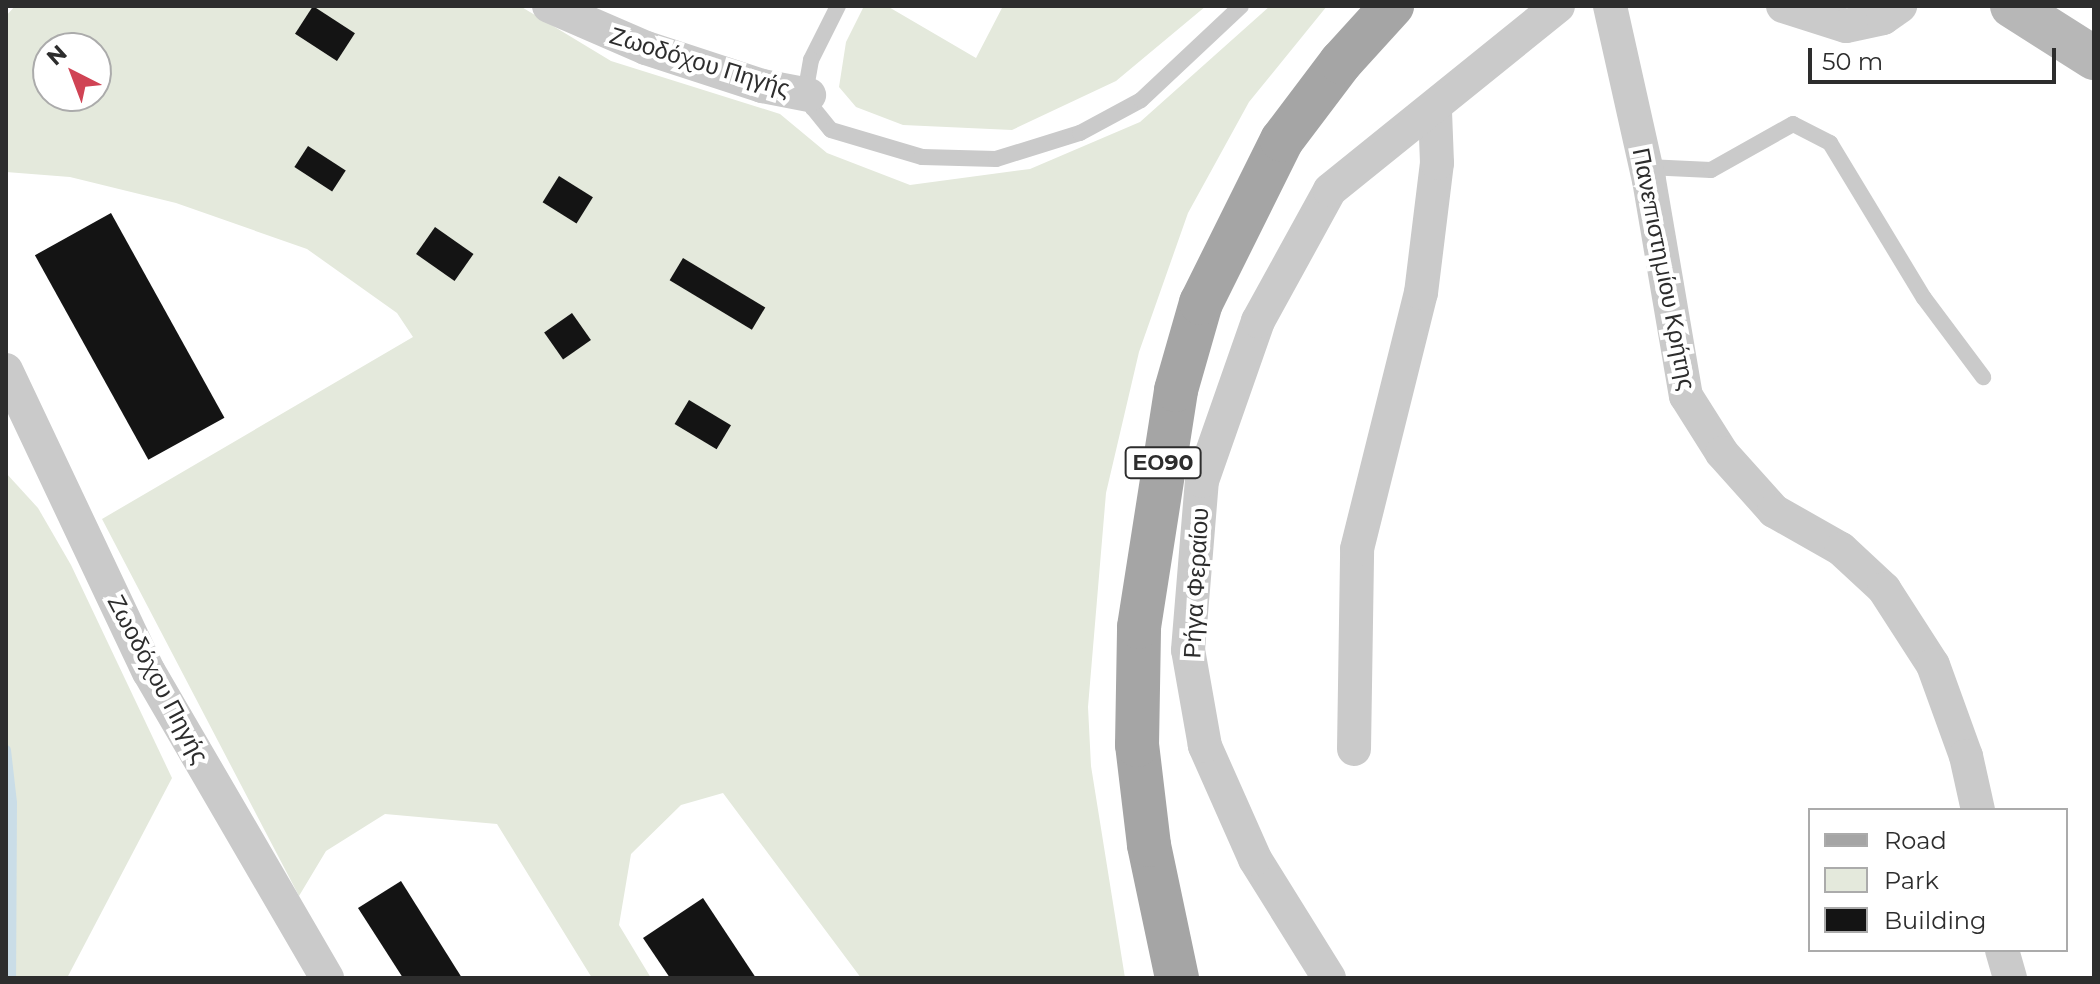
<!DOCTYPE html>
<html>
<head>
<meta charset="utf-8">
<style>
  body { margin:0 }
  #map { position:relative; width:2100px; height:984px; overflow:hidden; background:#fff; font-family:Montserrat,sans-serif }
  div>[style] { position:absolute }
  .green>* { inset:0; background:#e4e9dc }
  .stream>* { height:10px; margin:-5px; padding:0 5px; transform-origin:5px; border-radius:5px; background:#cadde7 }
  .building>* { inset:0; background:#141414; transform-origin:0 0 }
  .lane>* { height:16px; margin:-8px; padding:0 8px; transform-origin:8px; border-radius:8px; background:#cacaca }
  .street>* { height:34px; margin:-17px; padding:0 17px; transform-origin:17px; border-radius:17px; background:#cacaca }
  .secondary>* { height:44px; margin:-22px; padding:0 22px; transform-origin:22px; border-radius:22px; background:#b7b7b7 }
  .primary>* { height:44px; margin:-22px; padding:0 22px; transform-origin:22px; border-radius:22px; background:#a5a5a5 }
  span { translate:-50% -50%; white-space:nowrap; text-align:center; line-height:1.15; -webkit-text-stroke:8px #fff; paint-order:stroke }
  .shield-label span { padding:2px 6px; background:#fff; border:2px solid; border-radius:6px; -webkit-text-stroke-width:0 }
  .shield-label { font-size:22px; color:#2d2d2d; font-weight:700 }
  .street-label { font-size:24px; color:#2d2d2d }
  .frame { position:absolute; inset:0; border:8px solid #2d2d2d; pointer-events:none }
  .legend { position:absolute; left:1808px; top:808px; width:260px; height:144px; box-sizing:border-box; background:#fff; border:2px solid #ababab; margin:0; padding:10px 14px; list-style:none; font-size:24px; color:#2d2d2d }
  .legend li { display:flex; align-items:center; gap:16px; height:40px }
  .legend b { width:40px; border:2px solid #ababab }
  .north { position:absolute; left:32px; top:32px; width:80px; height:80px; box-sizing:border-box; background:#fff; border:2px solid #ababab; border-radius:50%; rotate:318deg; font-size:22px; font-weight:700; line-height:32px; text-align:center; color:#2d2d2d }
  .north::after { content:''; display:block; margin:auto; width:28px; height:36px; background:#d04354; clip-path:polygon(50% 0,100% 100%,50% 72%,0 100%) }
  .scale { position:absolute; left:1808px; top:48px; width:248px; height:36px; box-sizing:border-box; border:4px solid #2d2d2d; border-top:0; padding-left:10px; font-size:24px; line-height:28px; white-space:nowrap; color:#2d2d2d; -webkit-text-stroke:6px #fff; paint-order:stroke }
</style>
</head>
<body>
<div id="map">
  <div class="green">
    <div style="clip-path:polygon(evenodd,15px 6px,520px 6px,611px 61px,780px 114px,827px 153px,910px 185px,1030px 169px,1140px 122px,1270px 6px,1327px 6px,1249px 102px,1188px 213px,1139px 352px,1106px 493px,1088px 707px,1091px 766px,1125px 978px,861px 978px,723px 793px,681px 805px,631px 854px,619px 925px,651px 978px,592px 978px,497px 824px,385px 814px,326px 851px,299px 896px,102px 519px,413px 337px,397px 313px,307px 249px,176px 203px,70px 177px,6px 172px,6px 16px,15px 6px,48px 48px,96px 48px,96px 96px,48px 96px,48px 48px)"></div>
    <div style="clip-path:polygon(864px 6px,887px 6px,976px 58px,1003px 6px,1206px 6px,1116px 81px,1012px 130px,903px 125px,856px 107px,839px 87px,846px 42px)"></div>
    <div style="clip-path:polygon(6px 473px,38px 508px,71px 565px,172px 778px,67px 978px,6px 978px)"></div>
  </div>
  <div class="stream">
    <div style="left:6px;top:750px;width:53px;rotate:83.5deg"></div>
    <div style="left:12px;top:803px;width:175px;rotate:90.3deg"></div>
  </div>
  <div class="building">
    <div style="left:313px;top:6px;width:50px;height:33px;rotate:33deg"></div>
    <div style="left:308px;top:146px;width:45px;height:25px;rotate:33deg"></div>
    <div style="left:559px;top:176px;width:40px;height:31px;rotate:32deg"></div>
    <div style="left:111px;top:213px;width:234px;height:87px;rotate:61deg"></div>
    <div style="left:435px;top:227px;width:47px;height:33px;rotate:35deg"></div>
    <div style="left:683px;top:258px;width:96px;height:26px;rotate:31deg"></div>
    <div style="left:572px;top:313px;width:33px;height:34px;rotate:55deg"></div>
    <div style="left:689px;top:400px;width:49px;height:28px;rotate:31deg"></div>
    <div style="clip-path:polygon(401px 881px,462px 978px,403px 978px,358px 908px)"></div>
    <div style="clip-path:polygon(703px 898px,756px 978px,670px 978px,643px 938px)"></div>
  </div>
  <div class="lane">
    <div style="left:838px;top:6px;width:60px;rotate:116.6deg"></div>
    <div style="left:811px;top:60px;width:23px;rotate:100deg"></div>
    <div style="left:807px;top:83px;width:26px;rotate:77deg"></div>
    <div style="left:813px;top:108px;width:28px;rotate:51deg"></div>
    <div style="left:831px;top:130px;width:95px;rotate:16.5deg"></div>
    <div style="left:922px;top:157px;width:74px;rotate:1.5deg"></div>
    <div style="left:996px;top:159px;width:88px;rotate:-17.2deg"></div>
    <div style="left:1080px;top:133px;width:69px;rotate:-28.4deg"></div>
    <div style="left:1141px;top:100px;width:137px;rotate:-43.2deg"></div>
    <div style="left:1647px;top:167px;width:64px;rotate:2.7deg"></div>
    <div style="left:1711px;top:170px;width:94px;rotate:-29.3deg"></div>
    <div style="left:1793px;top:124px;width:42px;rotate:27.2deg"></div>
    <div style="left:1830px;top:143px;width:181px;rotate:58.8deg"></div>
    <div style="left:1924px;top:298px;width:99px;rotate:53.2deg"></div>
  </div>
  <div class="street">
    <div style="left:549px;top:6px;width:106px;rotate:23.4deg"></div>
    <div style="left:646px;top:48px;width:122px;rotate:18.1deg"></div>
    <div style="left:762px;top:86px;width:48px;rotate:10.8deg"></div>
    <div style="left:1610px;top:6px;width:178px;rotate:77.4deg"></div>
    <div style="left:1649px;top:180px;width:219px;rotate:80.3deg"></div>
    <div style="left:1686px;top:396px;width:67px;rotate:57.7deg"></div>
    <div style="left:1722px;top:453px;width:78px;rotate:48.1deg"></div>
    <div style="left:1774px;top:511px;width:77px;rotate:29.6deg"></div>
    <div style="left:1841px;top:549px;width:59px;rotate:42.9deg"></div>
    <div style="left:1884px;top:589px;width:90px;rotate:57.2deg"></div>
    <div style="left:1933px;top:665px;width:97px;rotate:70.1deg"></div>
    <div style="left:1966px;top:756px;width:55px;rotate:77.5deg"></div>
    <div style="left:1783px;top:6px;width:66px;rotate:17.6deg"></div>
    <div style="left:1846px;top:26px;width:38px;rotate:-12deg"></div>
    <div style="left:1883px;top:18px;width:21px;rotate:-35deg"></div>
    <div style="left:6px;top:370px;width:334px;rotate:64.7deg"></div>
    <div style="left:149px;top:672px;width:354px;rotate:59.8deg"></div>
    <div style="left:1354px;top:749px;width:200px;rotate:-89.1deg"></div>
    <div style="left:1357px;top:549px;width:264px;rotate:-76deg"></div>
    <div style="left:1421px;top:293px;width:131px;rotate:-83deg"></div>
    <div style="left:1437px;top:163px;width:53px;rotate:-92.2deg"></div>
    <div style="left:2002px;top:950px;width:29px;rotate:74deg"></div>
    <div style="left:1329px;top:978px;width:140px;rotate:-121.9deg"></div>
    <div style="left:1255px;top:859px;width:124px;rotate:-113.9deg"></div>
    <div style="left:1205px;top:746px;width:97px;rotate:-100deg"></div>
    <div style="left:1188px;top:650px;width:170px;rotate:-85.3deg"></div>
    <div style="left:1202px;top:481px;width:170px;rotate:-70.7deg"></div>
    <div style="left:1258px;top:321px;width:149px;rotate:-61.2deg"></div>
    <div style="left:1330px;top:190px;width:293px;rotate:-38.9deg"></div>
  </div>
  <div class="secondary">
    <div style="left:2012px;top:6px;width:97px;rotate:32.4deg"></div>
  </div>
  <div class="primary">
    <div style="left:1177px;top:978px;width:136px;rotate:-101.9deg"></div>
    <div style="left:1149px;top:845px;width:101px;rotate:-96.8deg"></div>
    <div style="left:1137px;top:745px;width:118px;rotate:-89deg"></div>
    <div style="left:1139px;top:627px;width:240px;rotate:-81.1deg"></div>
    <div style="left:1176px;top:390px;width:91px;rotate:-74deg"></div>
    <div style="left:1201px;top:303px;width:182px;rotate:-63.6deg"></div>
    <div style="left:1282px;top:140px;width:98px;rotate:-52.9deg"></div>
    <div style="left:1341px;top:62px;width:76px;rotate:-47.7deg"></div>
  </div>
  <div class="shield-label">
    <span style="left:1163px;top:463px">ΕΟ90</span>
  </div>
  <div class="street-label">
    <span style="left:700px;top:62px;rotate:17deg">Ζωοδόχου Πηγής</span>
    <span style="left:1664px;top:269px;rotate:79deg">Πανεπιστημίου Κρήτης</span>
    <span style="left:1196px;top:583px;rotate:-87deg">Ρήγα Φεραίου</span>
    <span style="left:158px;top:679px;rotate:62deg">Ζωοδόχου Πηγής</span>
  </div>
  <div class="frame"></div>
  <ul class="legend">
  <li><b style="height:10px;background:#a5a5a5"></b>Road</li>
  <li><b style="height:22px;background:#e4e9dc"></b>Park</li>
  <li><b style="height:22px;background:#141414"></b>Building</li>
  </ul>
  <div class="north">N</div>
  <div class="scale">50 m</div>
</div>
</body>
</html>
